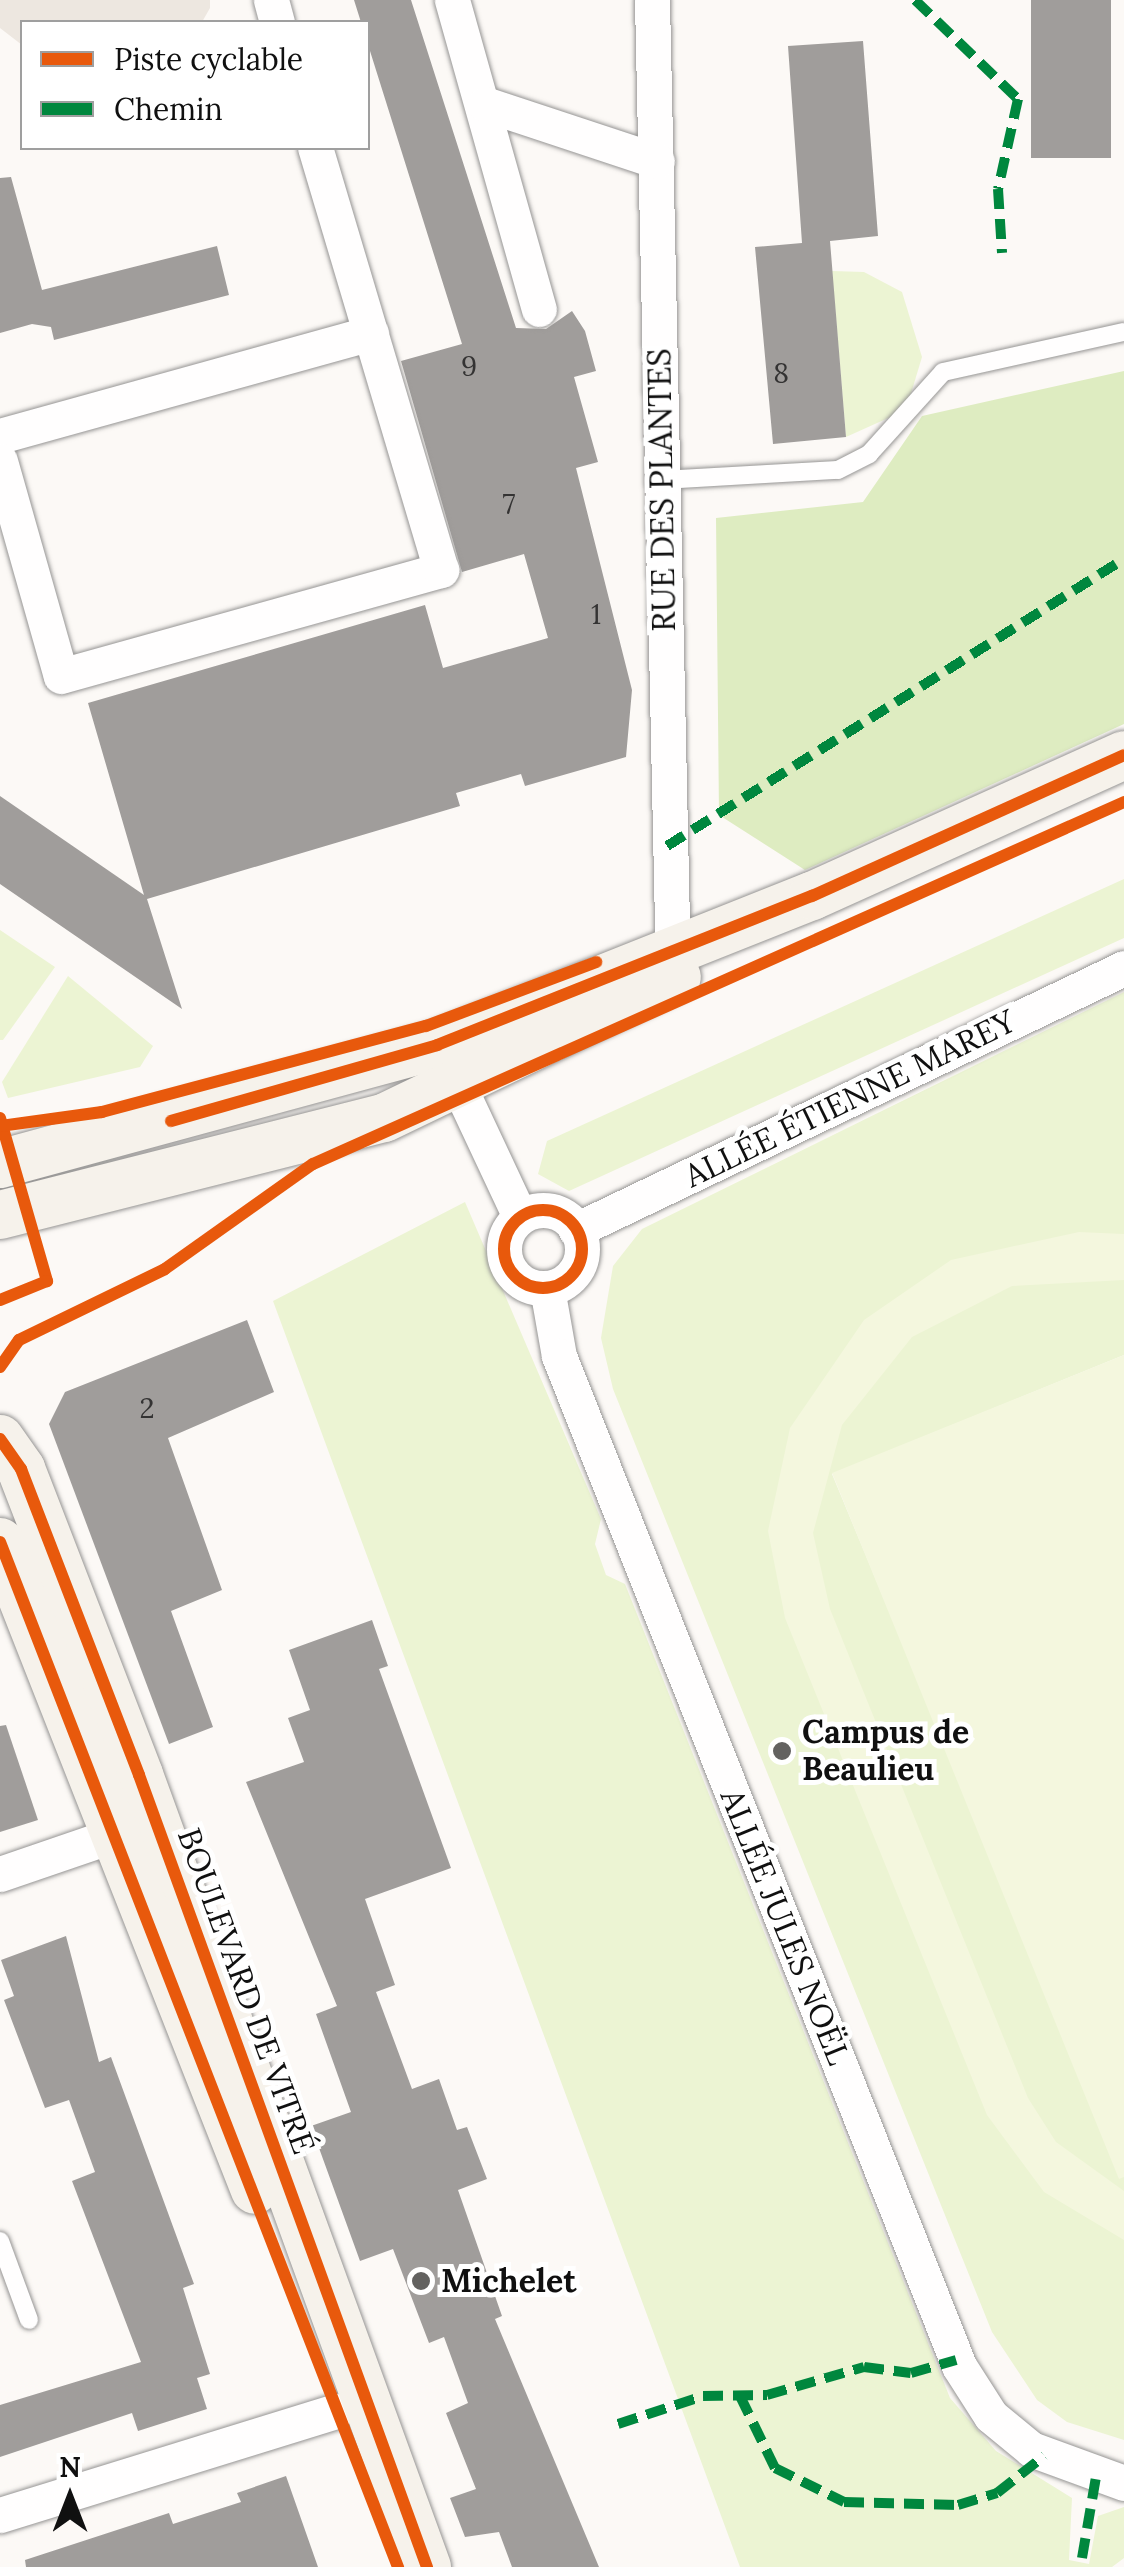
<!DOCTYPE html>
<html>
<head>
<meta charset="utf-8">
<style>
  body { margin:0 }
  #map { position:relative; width:1124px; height:2567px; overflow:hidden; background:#fcf9f6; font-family:Lora,serif }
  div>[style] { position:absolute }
  .green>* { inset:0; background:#ecf4d3 }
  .forest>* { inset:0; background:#deecc1 }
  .pitch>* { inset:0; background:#f4f7de }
  .plaza>* { inset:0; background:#ede7e0 }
  .building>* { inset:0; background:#a09d9b; transform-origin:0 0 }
  .roads { filter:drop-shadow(0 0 2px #969594) drop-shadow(0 0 2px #969594) }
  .lane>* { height:18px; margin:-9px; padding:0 9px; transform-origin:9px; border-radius:9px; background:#fffefe }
  .street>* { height:35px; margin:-17.5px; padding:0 17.5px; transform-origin:17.5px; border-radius:17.5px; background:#fffefe }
  .street>.ring { margin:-17.5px; padding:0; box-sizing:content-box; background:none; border:35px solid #fffefe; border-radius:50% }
  .secondary>* { height:48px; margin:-24px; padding:0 24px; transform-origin:24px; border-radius:24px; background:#f6f2eb }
  .quiet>* { height:10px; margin-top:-5px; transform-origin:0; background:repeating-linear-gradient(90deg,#00873e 0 20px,transparent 0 30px) }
  .cycleway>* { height:12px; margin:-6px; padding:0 6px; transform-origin:6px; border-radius:6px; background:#e8590c }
  .cycleway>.ring { margin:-6px; padding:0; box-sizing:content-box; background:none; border:12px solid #e8590c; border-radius:50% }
  .dots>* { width:28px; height:28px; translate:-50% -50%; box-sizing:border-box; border:5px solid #fff; border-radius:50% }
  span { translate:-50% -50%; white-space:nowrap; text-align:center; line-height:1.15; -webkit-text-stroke:10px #fff; paint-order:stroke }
  .number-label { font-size:28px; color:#343333 }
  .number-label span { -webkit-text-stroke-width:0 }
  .street-label { font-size:32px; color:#101010 }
  .poi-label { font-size:32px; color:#101010; font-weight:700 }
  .left { translate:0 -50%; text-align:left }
  .legend { position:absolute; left:20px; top:20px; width:350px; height:130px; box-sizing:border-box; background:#fff; border:2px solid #9f9f9f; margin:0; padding:12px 18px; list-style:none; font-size:30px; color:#101010 }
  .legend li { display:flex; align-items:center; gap:20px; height:50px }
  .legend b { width:50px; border:2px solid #9f9f9f }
  .north { position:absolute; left:20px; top:2447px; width:100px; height:100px; -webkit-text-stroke:8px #fff; paint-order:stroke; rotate:0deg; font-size:28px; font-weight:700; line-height:40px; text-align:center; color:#101010 }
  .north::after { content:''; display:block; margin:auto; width:35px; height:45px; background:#101010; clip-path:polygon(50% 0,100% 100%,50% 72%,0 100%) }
</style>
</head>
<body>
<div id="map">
  <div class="green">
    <div style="clip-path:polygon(832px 271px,864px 272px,902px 292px,922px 357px,906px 410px,846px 437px)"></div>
    <div style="clip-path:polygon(1124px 879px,1124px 938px,569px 1191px,538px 1174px,547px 1141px)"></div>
    <div style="clip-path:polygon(0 930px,55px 967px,3px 1040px,0 1040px)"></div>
    <div style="clip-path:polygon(68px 976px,153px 1046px,140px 1067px,8px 1098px,2px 1082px)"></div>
    <div style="clip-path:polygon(1124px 992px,1124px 1355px,832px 1474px,1124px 2177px,1124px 2440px,1067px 2422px,1037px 2400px,992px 2332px,613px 1389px,601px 1338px,613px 1266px,642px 1229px)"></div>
    <div style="clip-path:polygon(465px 1202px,601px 1519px,595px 1544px,606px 1575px,625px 1584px,950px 2398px,996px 2451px,1072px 2498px,1069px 2560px,1089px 2564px,1098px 2516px,1124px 2507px,1124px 2558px,1112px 2567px,740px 2567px,273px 1301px)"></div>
  </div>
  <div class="forest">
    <div style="clip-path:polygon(1124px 371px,1124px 724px,805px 870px,719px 815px,716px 518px,863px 502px,922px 416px)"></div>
  </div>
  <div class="pitch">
    <div style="clip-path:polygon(1079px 1232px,1124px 1234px,1124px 1280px,1012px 1286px,912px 1337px,842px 1425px,813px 1533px,830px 1609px,1028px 2098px,1056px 2142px,1124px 2191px,1124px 2240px,1044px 2192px,987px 2115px,785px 1618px,768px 1531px,790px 1428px,864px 1320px,951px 1260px)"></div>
    <div style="clip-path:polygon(1124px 1355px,1124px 2177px,1119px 2179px,832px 1473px)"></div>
  </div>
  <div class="plaza">
    <div style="clip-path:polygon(0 0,210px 0,210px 8px,202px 22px,22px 22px,22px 45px,0 28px)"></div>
  </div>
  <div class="building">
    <div style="clip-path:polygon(354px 0,411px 0,516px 328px,546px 329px,572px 311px,585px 331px,596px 371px,574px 377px,598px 462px,576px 468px,632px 690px,626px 757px,525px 786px,521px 774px,456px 793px,460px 806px,147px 899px,182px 1009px,0 884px,0 796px,144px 895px,88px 703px,425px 605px,443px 668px,548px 638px,524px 554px,462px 572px,401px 361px,462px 344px)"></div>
    <div style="left:1031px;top:0;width:80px;height:158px"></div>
    <div style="clip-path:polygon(863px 41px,878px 236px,830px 241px,846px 437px,773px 444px,755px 247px,802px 243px,788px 46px)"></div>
    <div style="clip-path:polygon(11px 177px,42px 290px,217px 246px,229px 295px,54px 340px,51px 327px,32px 324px,0 333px,0 178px)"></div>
    <div style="clip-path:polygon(247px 1320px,274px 1392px,168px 1438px,222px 1590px,171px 1611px,213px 1727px,169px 1744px,49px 1424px,65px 1392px)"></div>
    <div style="clip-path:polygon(372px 1620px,388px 1666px,379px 1669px,451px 1868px,365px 1899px,395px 1985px,376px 1992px,412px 2089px,439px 2079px,457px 2130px,467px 2127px,487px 2179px,458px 2190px,502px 2316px,495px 2319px,599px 2567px,512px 2567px,499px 2532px,465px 2537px,450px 2498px,476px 2489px,446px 2413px,468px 2403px,444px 2337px,429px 2343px,393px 2249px,360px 2261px,311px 2126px,351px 2112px,316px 2014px,337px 2006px,246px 1782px,304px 1762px,288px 1718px,310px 1710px,289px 1650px)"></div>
    <div style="clip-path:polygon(6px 1725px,38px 1820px,0 1832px,0 1726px)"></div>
    <div style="clip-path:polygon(66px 1936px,99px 2062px,111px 2057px,194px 2284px,183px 2288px,210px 2374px,197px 2378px,207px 2409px,138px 2431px,132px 2413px,0 2457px,0 2405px,141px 2362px,72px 2181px,95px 2172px,69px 2100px,45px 2108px,4px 2000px,14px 1996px,1px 1960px)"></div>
    <div style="clip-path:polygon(286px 2476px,318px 2567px,26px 2567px,25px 2560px,169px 2513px,173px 2524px,241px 2502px,237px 2493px)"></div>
  </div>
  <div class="roads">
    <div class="lane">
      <div style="left:662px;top:480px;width:176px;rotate:-3.3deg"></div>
      <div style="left:838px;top:470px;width:35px;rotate:-27deg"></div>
      <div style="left:869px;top:454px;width:110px;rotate:-47.9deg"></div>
      <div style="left:943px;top:372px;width:185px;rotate:-12.5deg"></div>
      <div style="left:0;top:2241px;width:84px;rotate:69.8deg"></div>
    </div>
    <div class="street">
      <div style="left:271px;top:0;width:23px;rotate:75deg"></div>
      <div style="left:452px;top:0;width:321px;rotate:74.3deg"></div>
      <div style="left:652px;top:0;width:974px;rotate:88.76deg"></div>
      <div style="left:485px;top:104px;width:181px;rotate:18.3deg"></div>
      <div style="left:0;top:436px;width:385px;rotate:-15.5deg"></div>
      <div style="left:0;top:461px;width:223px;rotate:74.2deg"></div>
      <div style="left:61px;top:676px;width:395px;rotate:-15.6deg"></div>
      <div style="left:441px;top:570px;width:440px;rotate:-106.6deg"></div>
      <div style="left:448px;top:1063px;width:170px;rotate:64.9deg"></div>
      <div class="ring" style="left:504px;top:1210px;width:43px;height:43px"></div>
      <div style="left:576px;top:1230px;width:607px;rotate:-25.55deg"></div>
      <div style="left:547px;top:1288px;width:69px;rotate:80deg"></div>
      <div style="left:559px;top:1356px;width:1086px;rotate:68.39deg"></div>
      <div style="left:959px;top:2366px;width:59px;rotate:57.4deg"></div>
      <div style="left:991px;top:2416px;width:52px;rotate:39.5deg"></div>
      <div style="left:1031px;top:2449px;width:99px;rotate:20.1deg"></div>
      <div style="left:0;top:1874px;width:124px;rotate:-18.9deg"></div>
      <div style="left:0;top:2515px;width:352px;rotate:-17.2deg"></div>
    </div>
    <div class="secondary">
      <div style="left:0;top:1164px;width:453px;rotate:-15.2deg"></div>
      <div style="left:437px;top:1045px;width:404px;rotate:-21.7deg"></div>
      <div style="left:812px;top:896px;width:342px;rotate:-24.3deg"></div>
      <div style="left:0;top:1215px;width:396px;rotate:-14.2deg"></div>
      <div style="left:384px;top:1118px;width:325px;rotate:-25.7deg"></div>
      <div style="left:0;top:1439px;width:37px;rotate:55deg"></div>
      <div style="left:21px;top:1469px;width:328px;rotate:68.9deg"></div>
      <div style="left:139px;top:1775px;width:843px;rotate:70.02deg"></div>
      <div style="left:0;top:1542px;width:696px;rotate:68.52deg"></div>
    </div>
  </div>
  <div class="quiet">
    <div style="left:915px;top:0;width:143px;rotate:43.9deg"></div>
    <div style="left:1018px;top:99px;width:92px;rotate:102.5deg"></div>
    <div style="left:998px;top:189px;width:64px;rotate:86.4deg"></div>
    <div style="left:667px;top:846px;width:540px;rotate:-32.13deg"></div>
    <div style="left:740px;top:2396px;width:80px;rotate:64.1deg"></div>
    <div style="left:775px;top:2468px;width:77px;rotate:26.2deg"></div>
    <div style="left:844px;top:2502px;width:114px;rotate:1.5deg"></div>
    <div style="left:958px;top:2505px;width:41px;rotate:-17.1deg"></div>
    <div style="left:997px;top:2493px;width:60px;rotate:-38.2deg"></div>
    <div style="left:618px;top:2424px;width:89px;rotate:-18.2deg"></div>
    <div style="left:703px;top:2396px;width:64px;rotate:-0.9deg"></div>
    <div style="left:767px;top:2395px;width:101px;rotate:-16.1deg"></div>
    <div style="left:864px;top:2367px;width:47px;rotate:7.3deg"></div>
    <div style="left:911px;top:2373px;width:47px;rotate:-16.1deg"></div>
    <div style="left:1082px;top:2558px;width:82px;rotate:-80.2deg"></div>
  </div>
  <div class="cycleway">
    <div style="left:0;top:1118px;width:170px;rotate:73.9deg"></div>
    <div style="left:47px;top:1281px;width:51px;rotate:158deg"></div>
    <div style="left:171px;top:1121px;width:277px;rotate:-15.9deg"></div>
    <div style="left:437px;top:1045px;width:404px;rotate:-21.7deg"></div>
    <div style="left:812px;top:896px;width:342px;rotate:-24.3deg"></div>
    <div style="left:0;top:1126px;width:103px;rotate:-7.8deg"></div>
    <div style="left:102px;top:1112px;width:335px;rotate:-14.9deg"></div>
    <div style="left:426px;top:1026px;width:182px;rotate:-20.6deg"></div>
    <div class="ring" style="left:504px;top:1210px;width:66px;height:66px"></div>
    <div style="left:0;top:1367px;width:33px;rotate:-55deg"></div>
    <div style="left:19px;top:1340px;width:162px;rotate:-25.9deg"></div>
    <div style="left:165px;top:1269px;width:181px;rotate:-35.4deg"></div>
    <div style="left:313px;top:1164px;width:888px;rotate:-24.05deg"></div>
    <div style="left:0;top:1439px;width:37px;rotate:55deg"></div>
    <div style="left:21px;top:1469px;width:328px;rotate:68.9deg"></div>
    <div style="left:139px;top:1775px;width:843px;rotate:70.02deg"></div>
    <div style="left:0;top:1542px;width:1100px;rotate:68.78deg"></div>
  </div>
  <div class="dots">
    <div style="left:782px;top:1751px;background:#636260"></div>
    <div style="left:421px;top:2281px;background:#636260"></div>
  </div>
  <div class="number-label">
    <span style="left:469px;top:366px">9</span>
    <span style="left:781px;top:373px">8</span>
    <span style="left:509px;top:504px">7</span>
    <span style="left:596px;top:614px">1</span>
    <span style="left:147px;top:1408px">2</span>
  </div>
  <div class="street-label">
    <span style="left:662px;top:490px;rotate:-91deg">RUE DES PLANTES</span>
    <span style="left:850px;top:1099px;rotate:-26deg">ALLÉE ÉTIENNE MAREY</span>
    <span style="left:785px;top:1927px;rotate:68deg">ALLÉE JULES NOËL</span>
    <span style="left:246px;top:1991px;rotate:70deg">BOULEVARD DE VITRÉ</span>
  </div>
  <div class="poi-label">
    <span class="left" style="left:802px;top:1751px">Campus de<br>Beaulieu</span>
    <span class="left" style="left:441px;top:2281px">Michelet</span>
  </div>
  <ul class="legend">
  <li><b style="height:12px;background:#e8590c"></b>Piste cyclable</li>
  <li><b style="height:12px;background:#00873e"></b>Chemin</li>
  </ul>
  <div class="north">N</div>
</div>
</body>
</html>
